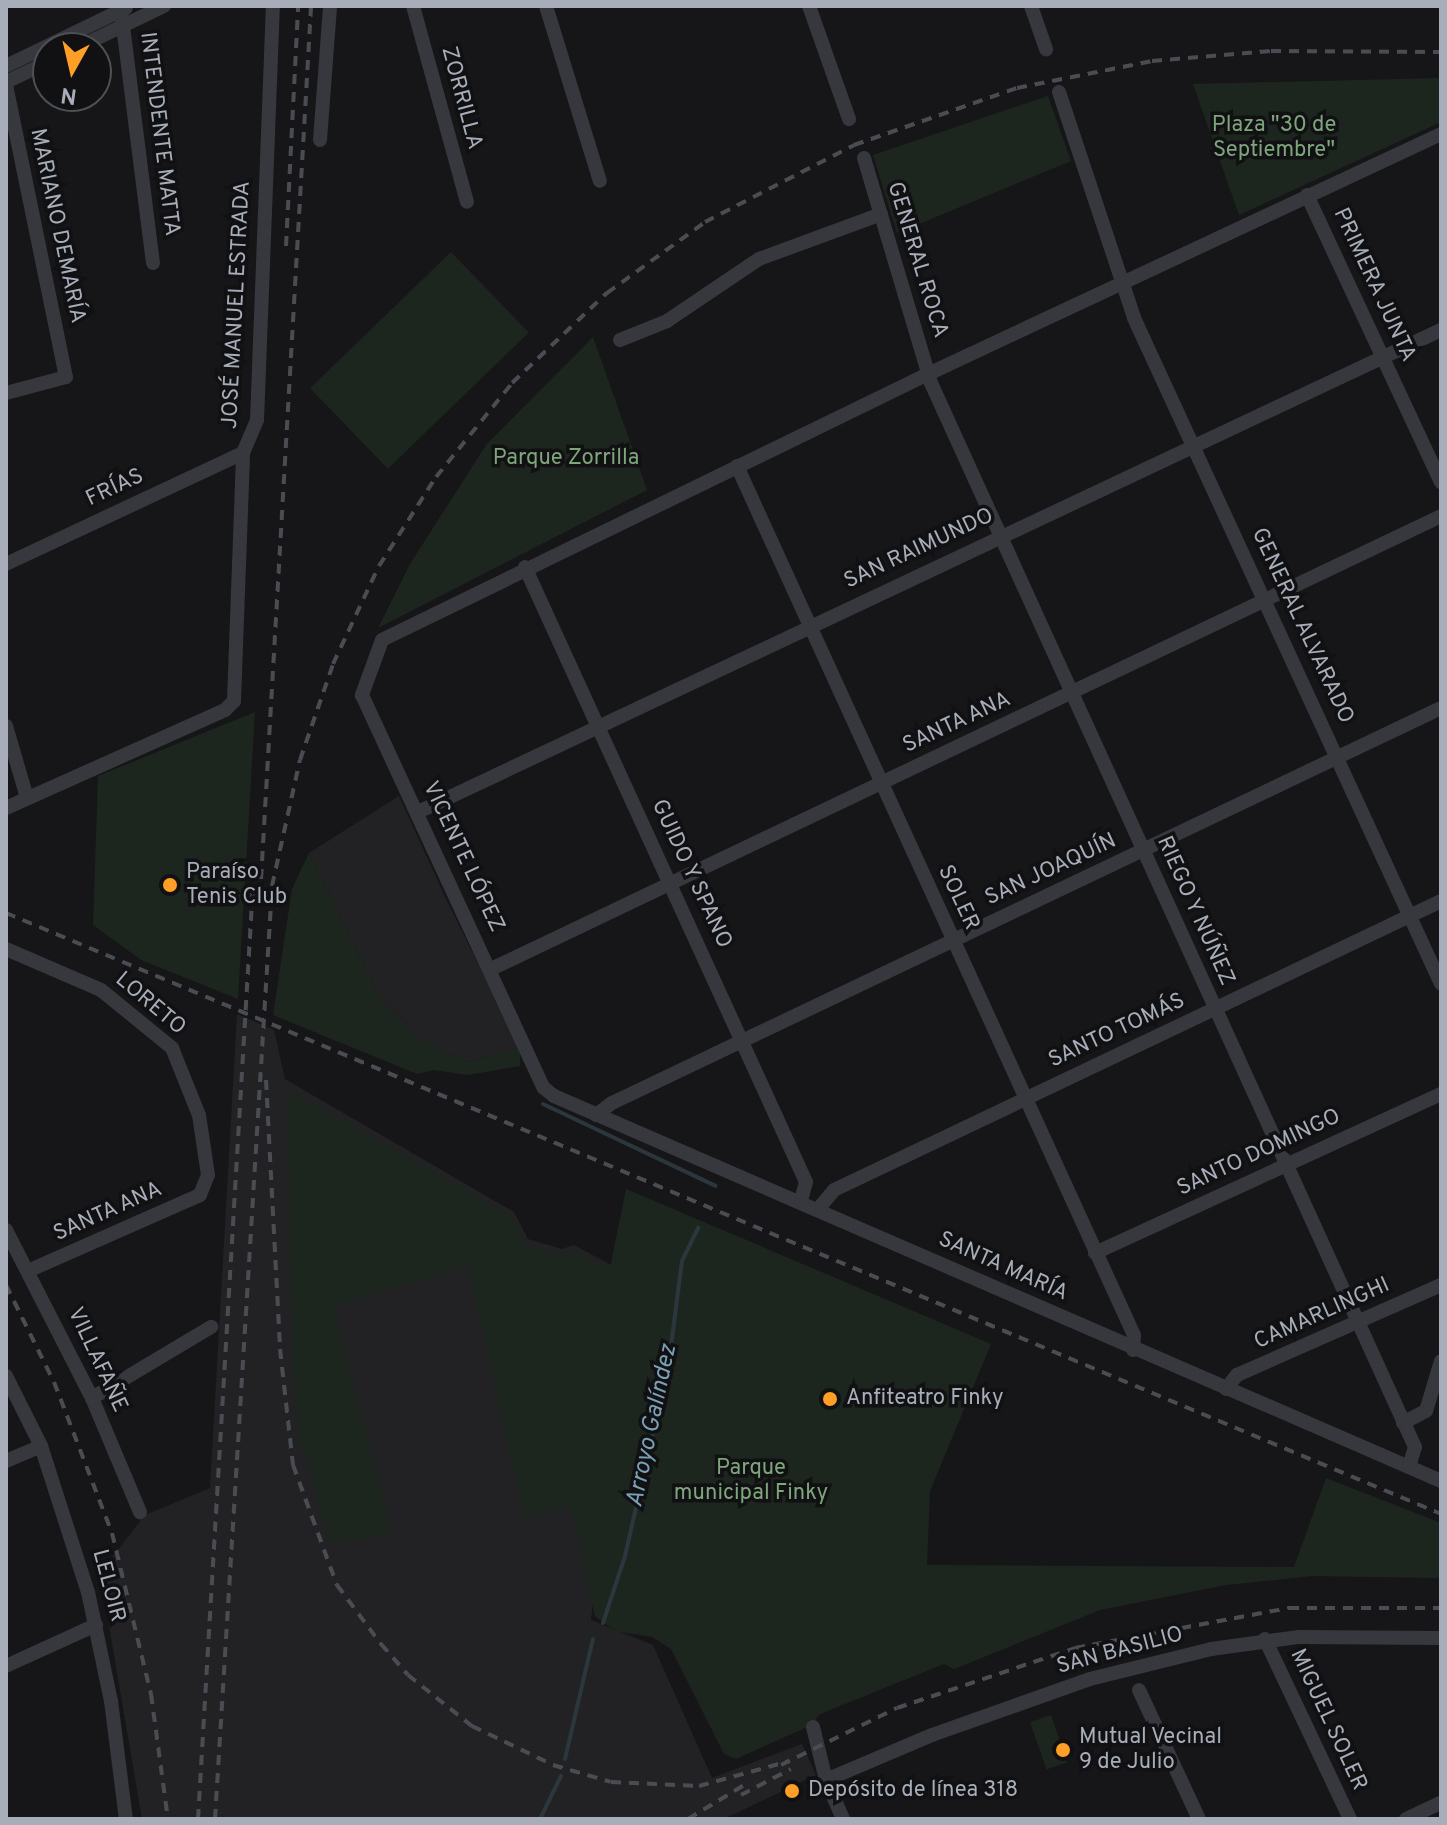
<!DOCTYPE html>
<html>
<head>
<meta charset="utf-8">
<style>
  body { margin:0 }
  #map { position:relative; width:1447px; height:1825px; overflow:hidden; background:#161618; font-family:Overpass,sans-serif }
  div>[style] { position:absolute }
  .built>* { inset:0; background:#222225 }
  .green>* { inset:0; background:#1d261e; transform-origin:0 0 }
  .stream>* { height:4px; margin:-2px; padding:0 2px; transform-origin:2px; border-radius:2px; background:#2b373d }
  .minor>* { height:14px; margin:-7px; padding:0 7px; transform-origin:7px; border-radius:7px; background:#36383d }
  .rail>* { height:4px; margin-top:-2px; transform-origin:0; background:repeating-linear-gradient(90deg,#494c52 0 10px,transparent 0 18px) }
  .dots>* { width:22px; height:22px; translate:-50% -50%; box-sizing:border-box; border:4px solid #111113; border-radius:50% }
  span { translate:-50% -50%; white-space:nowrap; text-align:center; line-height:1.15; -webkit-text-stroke:7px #111113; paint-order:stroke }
  .street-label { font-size:22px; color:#a7aeb9 }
  .park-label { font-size:22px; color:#7ea57c }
  .poi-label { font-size:22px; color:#a7aeb9 }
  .left { translate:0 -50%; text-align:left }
  .water-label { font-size:24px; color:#7ba1b6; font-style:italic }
  .frame { position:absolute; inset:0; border:8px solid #a7aeb9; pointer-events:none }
  .north { position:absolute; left:32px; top:32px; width:80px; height:80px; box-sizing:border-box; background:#111113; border:2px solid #4d5055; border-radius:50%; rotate:188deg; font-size:22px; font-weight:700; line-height:32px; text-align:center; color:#a7aeb9 }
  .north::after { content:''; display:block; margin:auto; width:28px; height:36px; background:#ff9f27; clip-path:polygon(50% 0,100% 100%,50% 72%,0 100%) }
</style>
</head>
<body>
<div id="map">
  <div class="built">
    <div style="clip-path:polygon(399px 796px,447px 901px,520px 1048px,468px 1062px,423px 1041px,380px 997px,309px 853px)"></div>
    <div style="clip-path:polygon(237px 1014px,274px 1030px,285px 1079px,514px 1212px,528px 1239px,562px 1249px,574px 1245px,628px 1274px,591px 1620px,653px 1645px,712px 1778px,802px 1744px,816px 1775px,724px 1819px,142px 1819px,100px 1573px,145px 1515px,210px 1488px)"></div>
  </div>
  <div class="green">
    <div style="clip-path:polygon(1441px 78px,1441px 122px,1239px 215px,1193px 84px)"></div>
    <div style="clip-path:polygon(1048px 96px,1071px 161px,897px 233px,873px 155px)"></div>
    <div style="left:451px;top:252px;width:112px;height:196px;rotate:46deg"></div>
    <div style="clip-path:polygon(593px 337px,647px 490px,378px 628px,410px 564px,486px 445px)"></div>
    <div style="clip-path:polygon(255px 712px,238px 999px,141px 960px,93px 925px,98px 776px)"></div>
    <div style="clip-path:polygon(309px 853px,380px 997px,423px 1041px,468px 1062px,520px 1048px,520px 1066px,468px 1075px,434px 1070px,417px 1074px,273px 1015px,292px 889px)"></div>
    <div style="clip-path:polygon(289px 1090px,510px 1215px,526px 1245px,562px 1253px,572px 1249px,610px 1268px,626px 1189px,991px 1344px,930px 1491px,927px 1565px,1294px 1567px,1326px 1478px,1441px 1523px,1441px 1578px,1312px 1576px,1226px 1585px,1100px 1610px,954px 1669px,944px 1664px,820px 1714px,811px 1725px,736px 1759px,724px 1754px,671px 1649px,652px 1637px,615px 1631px,595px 1616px,570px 1506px,524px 1517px,468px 1266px,334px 1306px,392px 1534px,331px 1544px,297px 1428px,290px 1308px)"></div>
    <div style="left:1051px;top:1715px;width:50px;height:22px;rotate:71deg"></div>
  </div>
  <div class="stream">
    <div style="left:543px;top:1104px;width:191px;rotate:25.4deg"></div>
    <div style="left:603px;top:1623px;width:71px;rotate:-71.8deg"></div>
    <div style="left:625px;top:1556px;width:199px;rotate:-77.2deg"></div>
    <div style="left:669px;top:1362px;width:102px;rotate:-82.7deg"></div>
    <div style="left:682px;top:1261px;width:37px;rotate:-64deg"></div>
    <div style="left:565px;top:1759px;width:123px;rotate:-76.9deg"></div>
    <div style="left:540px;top:1819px;width:48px;rotate:-64deg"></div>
  </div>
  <div class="minor">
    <div style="left:413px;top:6px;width:203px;rotate:74.6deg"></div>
    <div style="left:546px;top:6px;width:183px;rotate:72.9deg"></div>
    <div style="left:809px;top:6px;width:120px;rotate:70.5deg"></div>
    <div style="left:1031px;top:6px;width:46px;rotate:70.8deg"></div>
    <div style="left:121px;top:10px;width:255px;rotate:82.8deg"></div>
    <div style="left:77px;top:48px;width:97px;rotate:-25.8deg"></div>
    <div style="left:6px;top:66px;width:133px;rotate:-25.8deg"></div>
    <div style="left:6px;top:82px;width:47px;rotate:-25.5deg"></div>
    <div style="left:6px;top:85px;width:298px;rotate:78.4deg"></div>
    <div style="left:66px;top:377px;width:62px;rotate:165.1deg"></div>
    <div style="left:1059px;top:92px;width:238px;rotate:71.6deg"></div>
    <div style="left:1134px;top:318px;width:733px;rotate:65.25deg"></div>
    <div style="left:1441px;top:134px;width:566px;rotate:154.93deg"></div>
    <div style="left:928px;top:374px;width:607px;rotate:154.03deg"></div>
    <div style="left:382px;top:640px;width:59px;rotate:110deg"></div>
    <div style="left:362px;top:695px;width:433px;rotate:65.2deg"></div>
    <div style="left:544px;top:1088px;width:13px;rotate:39deg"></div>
    <div style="left:554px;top:1096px;width:967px;rotate:23.46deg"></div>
    <div style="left:320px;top:140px;width:134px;rotate:-85.7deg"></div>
    <div style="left:864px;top:158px;width:235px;rotate:73.4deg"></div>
    <div style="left:931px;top:383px;width:1169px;rotate:65.54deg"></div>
    <div style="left:1415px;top:1447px;width:21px;rotate:107deg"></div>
    <div style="left:1307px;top:195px;width:317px;rotate:65deg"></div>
    <div style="left:620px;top:340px;width:51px;rotate:-22deg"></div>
    <div style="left:667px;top:321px;width:111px;rotate:-34deg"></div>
    <div style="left:759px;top:259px;width:130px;rotate:-20.2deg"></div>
    <div style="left:737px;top:466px;width:955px;rotate:65.45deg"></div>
    <div style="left:1134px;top:1335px;width:15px;rotate:94deg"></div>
    <div style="left:6px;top:564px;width:262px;rotate:-25.1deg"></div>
    <div style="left:525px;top:567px;width:676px;rotate:65.44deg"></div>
    <div style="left:806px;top:1182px;width:20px;rotate:105deg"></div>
    <div style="left:6px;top:726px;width:75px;rotate:73.7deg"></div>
    <div style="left:6px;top:808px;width:240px;rotate:-24.1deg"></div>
    <div style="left:225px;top:710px;width:13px;rotate:-45deg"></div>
    <div style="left:234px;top:701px;width:248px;rotate:-87.9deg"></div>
    <div style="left:243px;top:453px;width:36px;rotate:-67deg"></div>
    <div style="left:257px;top:420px;width:414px;rotate:-87.8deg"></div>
    <div style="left:418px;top:812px;width:1131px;rotate:-25.23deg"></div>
    <div style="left:6px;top:949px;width:103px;rotate:23.3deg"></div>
    <div style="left:101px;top:990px;width:92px;rotate:39.2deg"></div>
    <div style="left:172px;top:1048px;width:72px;rotate:68.1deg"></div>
    <div style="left:199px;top:1115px;width:61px;rotate:81.5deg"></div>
    <div style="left:208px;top:1175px;width:22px;rotate:112deg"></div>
    <div style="left:200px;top:1195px;width:186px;rotate:156.2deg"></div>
    <div style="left:491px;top:969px;width:1052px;rotate:-25.49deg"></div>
    <div style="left:596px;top:1115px;width:20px;rotate:-37deg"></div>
    <div style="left:612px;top:1103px;width:918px;rotate:-25.48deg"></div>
    <div style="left:819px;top:1208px;width:23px;rotate:-50deg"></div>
    <div style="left:834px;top:1190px;width:672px;rotate:-25.46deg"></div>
    <div style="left:6px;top:1230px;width:189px;rotate:62.9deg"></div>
    <div style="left:92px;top:1398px;width:124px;rotate:67.2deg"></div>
    <div style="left:1095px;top:1253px;width:381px;rotate:-24.7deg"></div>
    <div style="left:6px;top:1376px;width:78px;rotate:63.4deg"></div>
    <div style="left:41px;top:1446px;width:153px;rotate:72.2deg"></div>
    <div style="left:88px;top:1592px;width:111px;rotate:78.1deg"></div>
    <div style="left:111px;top:1701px;width:119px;rotate:82.8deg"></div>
    <div style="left:1226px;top:1389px;width:18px;rotate:-52deg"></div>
    <div style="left:1237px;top:1375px;width:223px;rotate:-23.8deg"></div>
    <div style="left:92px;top:1398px;width:139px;rotate:-30.8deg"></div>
    <div style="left:1403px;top:1423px;width:26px;rotate:-28deg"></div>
    <div style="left:1426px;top:1411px;width:52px;rotate:-73.3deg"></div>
    <div style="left:6px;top:1461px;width:38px;rotate:-23deg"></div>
    <div style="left:1265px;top:1639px;width:199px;rotate:64.7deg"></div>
    <div style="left:6px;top:1666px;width:99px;rotate:-24.5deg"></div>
    <div style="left:1139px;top:1690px;width:142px;rotate:65.1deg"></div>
    <div style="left:813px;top:1727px;width:55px;rotate:76.2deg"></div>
    <div style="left:826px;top:1780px;width:43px;rotate:66.4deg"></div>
    <div style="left:826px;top:1780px;width:115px;rotate:-23deg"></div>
    <div style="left:932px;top:1735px;width:168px;rotate:-19.5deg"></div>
    <div style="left:1090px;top:1679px;width:125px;rotate:-13.9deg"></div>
    <div style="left:1211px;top:1649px;width:89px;rotate:-7.8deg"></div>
    <div style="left:1299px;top:1637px;width:142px;rotate:0.4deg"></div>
    <div style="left:1406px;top:1819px;width:38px;rotate:-25deg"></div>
  </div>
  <div class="rail">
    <div style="left:286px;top:246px;width:240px;rotate:-87.1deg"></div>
    <div style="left:260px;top:897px;width:892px;rotate:-86.72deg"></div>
    <div style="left:6px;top:913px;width:1556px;rotate:22.72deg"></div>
    <div style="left:266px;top:1080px;width:269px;rotate:87deg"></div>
    <div style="left:280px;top:1349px;width:117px;rotate:83.6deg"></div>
    <div style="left:293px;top:1465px;width:128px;rotate:69.9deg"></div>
    <div style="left:337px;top:1585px;width:74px;rotate:53.3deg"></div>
    <div style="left:381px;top:1644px;width:41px;rotate:48.9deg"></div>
    <div style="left:408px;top:1675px;width:82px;rotate:38.6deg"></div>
    <div style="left:472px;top:1726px;width:90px;rotate:25.7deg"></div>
    <div style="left:553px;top:1765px;width:60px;rotate:16.3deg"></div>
    <div style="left:611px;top:1782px;width:88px;rotate:2.6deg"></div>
    <div style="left:699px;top:1786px;width:94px;rotate:-15.4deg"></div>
    <div style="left:6px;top:1285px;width:108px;rotate:63.7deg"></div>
    <div style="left:54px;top:1382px;width:162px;rotate:69deg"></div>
    <div style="left:112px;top:1533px;width:166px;rotate:76.4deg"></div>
    <div style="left:151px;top:1694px;width:126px;rotate:82.3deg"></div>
    <div style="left:781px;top:1765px;width:129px;rotate:-26.2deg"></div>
    <div style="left:897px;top:1708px;width:188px;rotate:-18.6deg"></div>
    <div style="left:1075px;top:1648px;width:218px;rotate:-10.6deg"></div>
    <div style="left:1289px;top:1608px;width:152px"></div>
    <div style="left:741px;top:1795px;width:56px;rotate:-27.5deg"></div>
    <div style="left:198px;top:1819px;width:936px;rotate:-86.63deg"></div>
    <div style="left:215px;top:1819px;width:935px;rotate:-86.5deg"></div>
    <div style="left:272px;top:886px;width:129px;rotate:-77.5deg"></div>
    <div style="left:300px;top:760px;width:102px;rotate:-71deg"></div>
    <div style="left:333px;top:664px;width:108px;rotate:-64.9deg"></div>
    <div style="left:379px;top:566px;width:106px;rotate:-57.4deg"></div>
    <div style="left:436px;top:477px;width:121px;rotate:-51deg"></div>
    <div style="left:512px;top:383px;width:131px;rotate:-43.5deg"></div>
    <div style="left:607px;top:293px;width:121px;rotate:-35.9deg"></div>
    <div style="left:705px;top:222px;width:168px;rotate:-27.3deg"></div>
    <div style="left:854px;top:145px;width:173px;rotate:-19.3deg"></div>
    <div style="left:1017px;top:88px;width:138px;rotate:-11.3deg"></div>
    <div style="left:1152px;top:61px;width:119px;rotate:-4.8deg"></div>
    <div style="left:1271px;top:51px;width:170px;rotate:0.3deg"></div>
    <div style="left:688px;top:1819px;width:71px;rotate:-31.2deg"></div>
  </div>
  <div class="dots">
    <div style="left:170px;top:885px;background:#ff9f27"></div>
    <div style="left:830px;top:1399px;background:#ff9f27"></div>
    <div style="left:1063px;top:1750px;background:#ff9f27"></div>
    <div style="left:792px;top:1791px;background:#ff9f27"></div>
  </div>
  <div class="street-label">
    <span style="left:461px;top:98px;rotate:75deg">ZORRILLA</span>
    <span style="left:159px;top:134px;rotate:83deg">INTENDENTE MATTA</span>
    <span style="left:57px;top:226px;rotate:78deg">MARIANO DEMARÍA</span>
    <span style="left:917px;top:260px;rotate:73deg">GENERAL ROCA</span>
    <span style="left:1374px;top:285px;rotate:65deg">PRIMERA JUNTA</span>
    <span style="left:237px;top:305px;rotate:-87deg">JOSÉ MANUEL ESTRADA</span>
    <span style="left:115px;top:488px;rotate:-25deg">FRÍAS</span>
    <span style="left:919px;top:549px;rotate:-25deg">SAN RAIMUNDO</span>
    <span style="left:1302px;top:626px;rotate:65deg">GENERAL ALVARADO</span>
    <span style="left:957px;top:723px;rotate:-25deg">SANTA ANA</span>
    <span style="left:463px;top:857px;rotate:65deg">VICENTE LÓPEZ</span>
    <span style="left:1051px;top:870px;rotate:-25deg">SAN JOAQUÍN</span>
    <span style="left:691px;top:874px;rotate:65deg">GUIDO Y SPANO</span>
    <span style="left:958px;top:898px;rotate:65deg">SOLER</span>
    <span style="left:1195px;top:911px;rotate:66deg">RIEGO Y NÚÑEZ</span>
    <span style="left:150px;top:1004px;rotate:40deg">LORETO</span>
    <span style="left:1117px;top:1031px;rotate:-25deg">SANTO TOMÁS</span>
    <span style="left:1259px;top:1153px;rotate:-25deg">SANTO DOMINGO</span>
    <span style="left:108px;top:1212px;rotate:-24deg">SANTA ANA</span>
    <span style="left:1003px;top:1267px;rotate:24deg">SANTA MARÍA</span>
    <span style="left:1322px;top:1314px;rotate:-24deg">CAMARLINGHI</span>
    <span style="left:97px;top:1360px;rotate:65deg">VILLAFAÑE</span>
    <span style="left:108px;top:1586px;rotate:75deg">LELOIR</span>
    <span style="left:1120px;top:1651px;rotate:-15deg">SAN BASILIO</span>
    <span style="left:1328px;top:1720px;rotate:65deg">MIGUEL SOLER</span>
  </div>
  <div class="park-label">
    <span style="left:1274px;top:138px">Plaza "30 de<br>Septiembre"</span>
    <span style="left:566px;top:459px">Parque Zorrilla</span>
    <span style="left:751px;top:1481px">Parque<br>municipal Finky</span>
  </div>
  <div class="poi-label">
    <span class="left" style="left:186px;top:885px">Paraíso<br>Tenis Club</span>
    <span class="left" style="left:846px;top:1399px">Anfiteatro Finky</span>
    <span class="left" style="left:1079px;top:1750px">Mutual Vecinal<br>9 de Julio</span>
    <span class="left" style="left:808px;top:1791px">Depósito de línea 318</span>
  </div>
  <div class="water-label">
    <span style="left:653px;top:1426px;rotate:-78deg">Arroyo Galíndez</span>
  </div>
  <div class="frame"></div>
  <div class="north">N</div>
</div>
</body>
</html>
